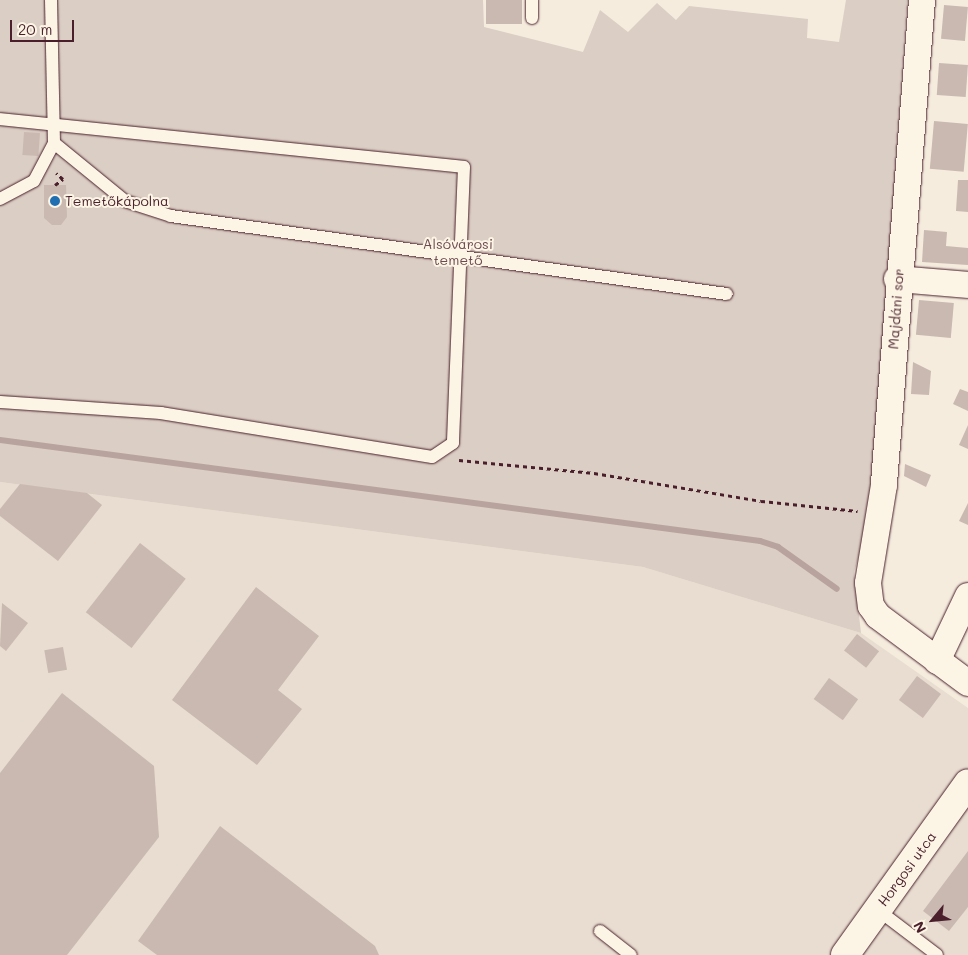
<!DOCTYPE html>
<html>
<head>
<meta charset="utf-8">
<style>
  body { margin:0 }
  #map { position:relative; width:968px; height:955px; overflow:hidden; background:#f5ecde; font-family:Mali,sans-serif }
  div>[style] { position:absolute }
  .built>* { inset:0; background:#e8ddd0 }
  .green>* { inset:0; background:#dbcec4 }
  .stream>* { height:6px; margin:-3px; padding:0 3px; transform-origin:3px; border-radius:3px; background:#b8a39e }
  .building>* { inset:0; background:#cab9b1; transform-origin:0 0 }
  .path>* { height:3px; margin-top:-1.5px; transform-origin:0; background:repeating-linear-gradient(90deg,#4a1f2b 0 4px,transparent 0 8px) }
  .roads { filter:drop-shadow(0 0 1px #4a1f2b) drop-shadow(0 0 1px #4a1f2b) }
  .service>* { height:12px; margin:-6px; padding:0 6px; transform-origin:6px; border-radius:6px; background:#fcf5e5 }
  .minor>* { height:26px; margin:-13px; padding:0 13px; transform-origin:13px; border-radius:13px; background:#fcf5e5 }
  .tertiary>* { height:28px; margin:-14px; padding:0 14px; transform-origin:14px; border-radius:14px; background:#fcf5e5 }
  .dots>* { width:14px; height:14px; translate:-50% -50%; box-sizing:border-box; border:2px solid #fcf5e5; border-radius:50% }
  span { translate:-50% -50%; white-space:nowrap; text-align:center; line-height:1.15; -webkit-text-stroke:4px #fcf5e5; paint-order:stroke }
  .poi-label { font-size:14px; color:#4a1f2b }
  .left { translate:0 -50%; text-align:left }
  .park-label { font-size:14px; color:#6e4b51 }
  .street-label { font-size:14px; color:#4a1f2b }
  .north { position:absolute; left:908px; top:895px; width:50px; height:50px; -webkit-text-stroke:4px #fcf5e5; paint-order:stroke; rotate:242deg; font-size:14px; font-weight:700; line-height:20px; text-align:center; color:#4a1f2b }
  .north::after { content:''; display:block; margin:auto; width:18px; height:22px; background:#4a1f2b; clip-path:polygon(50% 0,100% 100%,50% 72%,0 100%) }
  .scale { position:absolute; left:10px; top:20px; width:64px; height:22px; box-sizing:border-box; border:2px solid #4a1f2b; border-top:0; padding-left:6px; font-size:15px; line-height:18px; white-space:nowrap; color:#4a1f2b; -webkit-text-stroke:4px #fcf5e5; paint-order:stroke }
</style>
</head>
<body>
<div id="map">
  <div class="built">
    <div style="clip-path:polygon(0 482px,643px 567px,861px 633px,968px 708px,968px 955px,0 955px)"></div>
  </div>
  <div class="green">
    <div style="clip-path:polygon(0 0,483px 0,484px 27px,583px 52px,600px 10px,628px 32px,657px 3px,676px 20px,689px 6px,808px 19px,807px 38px,839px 42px,846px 0,908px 0,870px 518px,854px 572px,861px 633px,643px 567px,0 482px)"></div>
  </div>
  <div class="stream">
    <div style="left:0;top:440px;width:767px;rotate:7.57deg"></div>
    <div style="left:760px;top:541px;width:19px;rotate:18deg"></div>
    <div style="left:778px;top:547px;width:72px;rotate:35.4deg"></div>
  </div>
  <div class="building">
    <div style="left:486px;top:0;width:36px;height:24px"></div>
    <div style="left:944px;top:5px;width:24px;height:34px;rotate:5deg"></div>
    <div style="left:939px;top:63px;width:29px;height:32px;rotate:4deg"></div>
    <div style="left:934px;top:121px;width:34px;height:48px;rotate:5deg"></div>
    <div style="left:24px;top:132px;width:16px;height:23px;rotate:4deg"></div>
    <div style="clip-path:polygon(958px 180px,968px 180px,968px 212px,956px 211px)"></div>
    <div style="clip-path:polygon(44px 185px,66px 185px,67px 217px,61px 225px,52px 225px,44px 218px)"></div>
    <div style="clip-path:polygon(924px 230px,947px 232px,946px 246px,968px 248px,968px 265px,922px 262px)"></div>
    <div style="left:919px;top:300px;width:35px;height:35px;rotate:5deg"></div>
    <div style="clip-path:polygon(913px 362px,931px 371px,929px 395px,911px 394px)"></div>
    <div style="clip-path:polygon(960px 389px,968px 392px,968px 411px,953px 404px)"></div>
    <div style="clip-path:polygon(968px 425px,968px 449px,959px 445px)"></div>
    <div style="clip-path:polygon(905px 464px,931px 475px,926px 487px,904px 476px)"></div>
    <div style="clip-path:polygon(20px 484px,87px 493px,102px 505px,58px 561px,0 516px,0 509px)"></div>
    <div style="clip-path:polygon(968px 503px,968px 525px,959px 521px)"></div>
    <div style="left:140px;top:543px;width:58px;height:88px;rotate:38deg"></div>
    <div style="clip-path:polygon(256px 587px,319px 636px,278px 690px,302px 709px,257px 765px,172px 700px)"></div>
    <div style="clip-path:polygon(2px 603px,28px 623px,6px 651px,0 646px)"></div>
    <div style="left:857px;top:634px;width:28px;height:21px;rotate:38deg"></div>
    <div style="left:63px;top:647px;width:23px;height:19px;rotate:80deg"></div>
    <div style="left:917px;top:676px;width:30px;height:30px;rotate:37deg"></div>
    <div style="left:829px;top:678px;width:36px;height:26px;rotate:36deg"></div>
    <div style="clip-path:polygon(62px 693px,154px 766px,159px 837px,67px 955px,0 955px,0 773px)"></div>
    <div style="clip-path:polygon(220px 826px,375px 946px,379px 955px,157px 955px,138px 941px)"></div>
    <div style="clip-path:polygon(968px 851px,968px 907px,949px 931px,923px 911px)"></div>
  </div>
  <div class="path">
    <div style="left:55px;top:185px;width:10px;rotate:-37deg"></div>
    <div style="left:63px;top:179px;width:9px;rotate:-139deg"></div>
    <div style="left:459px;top:460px;width:136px;rotate:5.5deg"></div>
    <div style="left:594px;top:473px;width:169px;rotate:9.5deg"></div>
    <div style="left:761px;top:501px;width:97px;rotate:5.9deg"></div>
  </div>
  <div class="roads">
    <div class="service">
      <div style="left:532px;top:0;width:18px;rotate:90deg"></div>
      <div style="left:0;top:119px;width:466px;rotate:5.9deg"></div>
      <div style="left:464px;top:167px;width:276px;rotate:92.3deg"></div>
      <div style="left:453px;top:443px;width:25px;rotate:146deg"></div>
      <div style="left:432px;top:457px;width:275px;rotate:-170.8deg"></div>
      <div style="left:161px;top:413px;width:161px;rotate:-176.1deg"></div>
      <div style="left:54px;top:143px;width:92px;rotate:39.2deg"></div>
      <div style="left:125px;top:201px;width:48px;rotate:18.1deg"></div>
      <div style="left:171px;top:216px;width:561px;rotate:7.99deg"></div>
      <div style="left:0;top:199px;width:38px;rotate:-28deg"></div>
      <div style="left:34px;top:181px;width:43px;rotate:-62.2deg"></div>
      <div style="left:54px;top:143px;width:143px;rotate:-91.2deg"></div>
      <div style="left:878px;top:910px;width:74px;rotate:37.3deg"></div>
      <div style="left:600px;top:931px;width:39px;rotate:38deg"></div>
    </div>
    <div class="minor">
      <div style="left:922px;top:0;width:486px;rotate:94.5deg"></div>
      <div style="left:884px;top:485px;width:99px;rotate:99.3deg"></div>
      <div style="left:868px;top:583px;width:23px;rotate:83deg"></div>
      <div style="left:871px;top:606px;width:12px;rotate:55deg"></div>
      <div style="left:878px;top:616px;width:112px;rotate:36.7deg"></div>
      <div style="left:897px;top:279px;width:71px;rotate:4.8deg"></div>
      <div style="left:937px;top:661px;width:72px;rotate:-64.5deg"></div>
    </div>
    <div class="tertiary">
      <div style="left:845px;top:955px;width:211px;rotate:-54.4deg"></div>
    </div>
  </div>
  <div class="dots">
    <div style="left:55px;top:201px;background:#1f6fb2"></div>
  </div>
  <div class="poi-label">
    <span class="left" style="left:65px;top:201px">Temetőkápolna</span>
  </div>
  <div class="park-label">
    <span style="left:458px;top:252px">Alsóvárosi<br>temető</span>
  </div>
  <div class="street-label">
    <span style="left:896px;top:309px;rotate:-86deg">Majdáni sor</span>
    <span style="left:907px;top:869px;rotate:-54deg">Horgosi utca</span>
  </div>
  <div class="north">N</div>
  <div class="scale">20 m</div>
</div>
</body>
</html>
